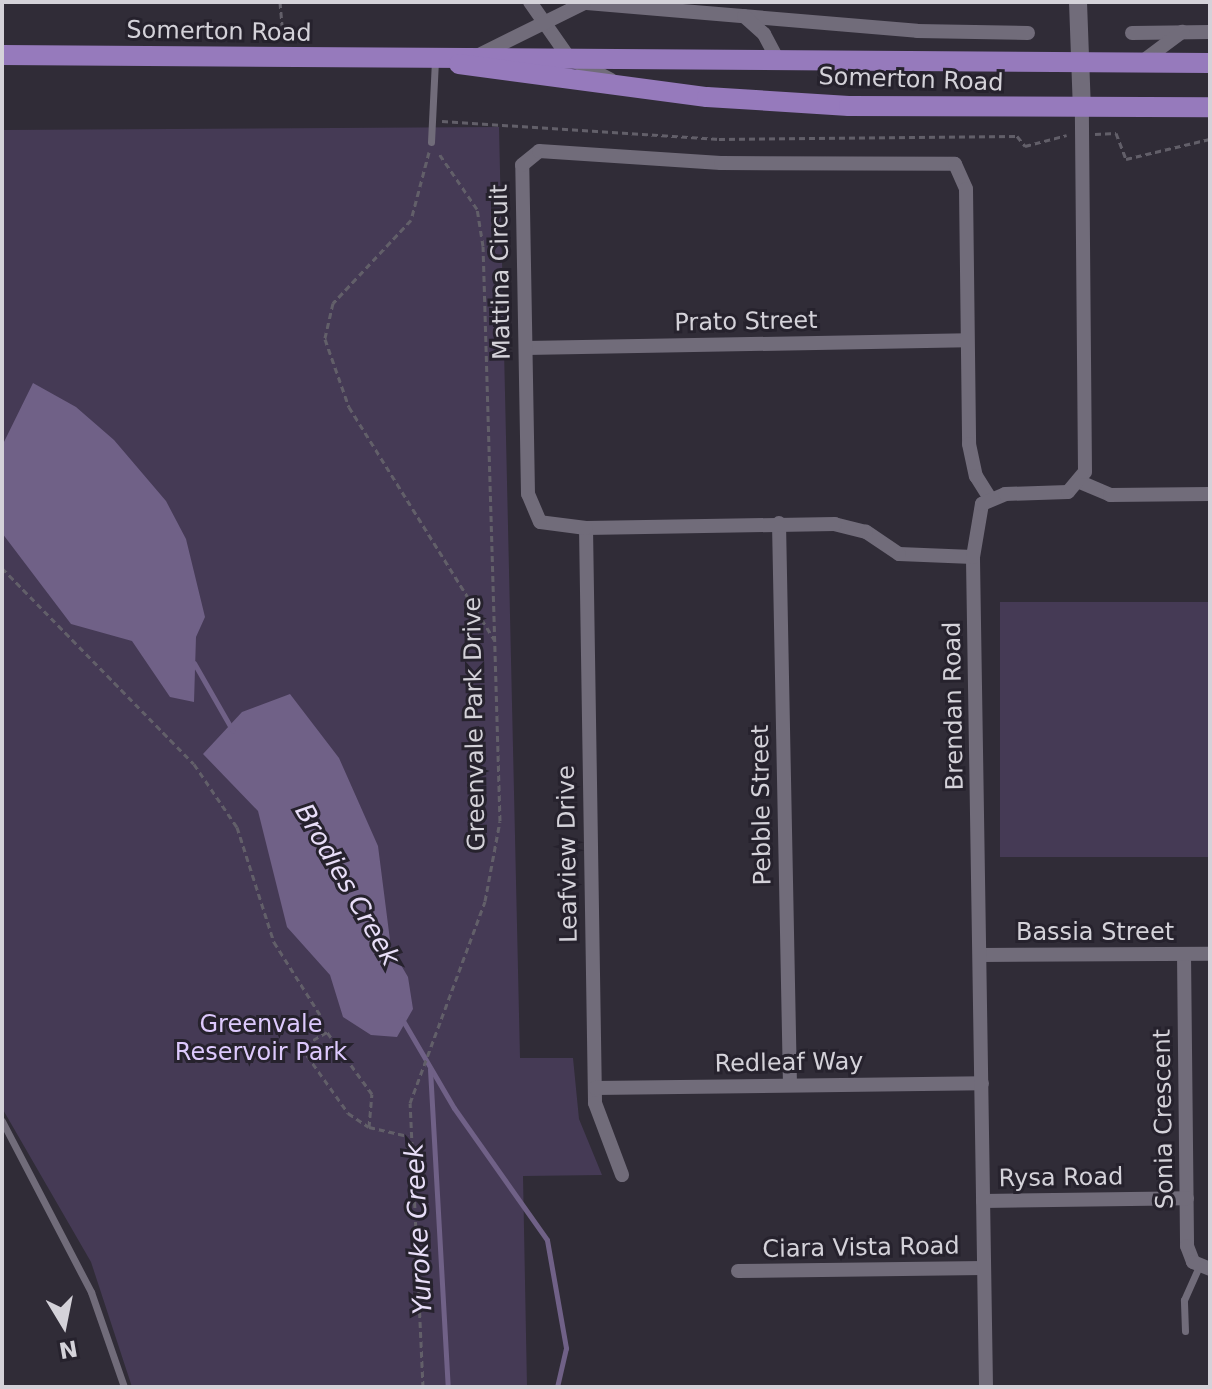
<!DOCTYPE html>
<html>
<head>
<meta charset="utf-8">
<style>
  body { margin:0 }
  #map { position:relative; width:1212px; height:1389px; overflow:hidden; background:#302c37; font-family:"DejaVu Sans",sans-serif }
  div>[style] { position:absolute }
  .green>* { inset:0; background:#453a55; transform-origin:0 0 }
  .water>* { inset:0; background:#706187 }
  .stream>* { height:5px; margin:-2.5px; padding:0 2.5px; transform-origin:2.5px; border-radius:2.5px; background:#706187 }
  .path>* { height:3px; margin-top:-1.5px; transform-origin:0; background:repeating-linear-gradient(90deg,#625f69 0 6px,transparent 0 10px) }
  .service>* { height:7px; margin:-3.5px; padding:0 3.5px; transform-origin:3.5px; border-radius:3.5px; background:#716c7a }
  .minor>* { height:14px; margin:-7px; padding:0 7px; transform-origin:7px; border-radius:7px; background:#716c7a }
  .tertiary>* { height:18px; margin:-9px; padding:0 9px; transform-origin:9px; border-radius:9px; background:#716c7a }
  .primary>* { height:20px; margin:-10px; padding:0 10px; transform-origin:10px; border-radius:10px; background:#967abc }
  span { translate:-50% -50%; white-space:nowrap; text-align:center; line-height:1.15; -webkit-text-stroke:6px #26222d; paint-order:stroke }
  .street-label { font-size:24px; color:#d4d2d9 }
  .park-label { font-size:24px; color:#ddc9fd }
  .water-label { font-size:26px; color:#e8def8; font-style:italic }
  .frame { position:absolute; inset:0; border:4px solid #d4d2d9; pointer-events:none }
  .north { position:absolute; left:24px; top:1285px; width:80px; height:80px; -webkit-text-stroke:6px #26222d; paint-order:stroke; rotate:170deg; font-size:22px; font-weight:700; line-height:32px; text-align:center; color:#d4d2d9 }
  .north::after { content:''; display:block; margin:auto; width:28px; height:36px; background:#d4d2d9; clip-path:polygon(50% 0,100% 100%,50% 72%,0 100%) }
</style>
</head>
<body>
<div id="map">
  <div class="green">
    <div style="clip-path:polygon(499px 127px,520px 1058px,573px 1058px,579px 1119px,602px 1175px,523px 1176px,527px 1387px,132px 1387px,91px 1262px,2px 1108px,2px 130px)"></div>
    <div style="left:1210px;top:602px;width:255px;height:210px;rotate:90deg"></div>
  </div>
  <div class="water">
    <div style="clip-path:polygon(33px 383px,76px 407px,114px 440px,166px 501px,186px 539px,205px 617px,196px 637px,194px 702px,170px 697px,132px 641px,71px 624px,2px 533px,2px 446px)"></div>
    <div style="clip-path:polygon(290px 694px,339px 758px,378px 846px,391px 948px,408px 977px,413px 1009px,397px 1037px,371px 1035px,343px 1017px,330px 975px,287px 927px,258px 811px,203px 754px,242px 712px)"></div>
  </div>
  <div class="stream">
    <div style="left:194px;top:663px;width:78px;rotate:60.2deg"></div>
    <div style="left:402px;top:1019px;width:103px;rotate:59.7deg"></div>
    <div style="left:454px;top:1108px;width:161px;rotate:54.8deg"></div>
    <div style="left:547px;top:1240px;width:110px;rotate:80deg"></div>
    <div style="left:566px;top:1348px;width:40px;rotate:103deg"></div>
    <div style="left:430px;top:1069px;width:319px;rotate:86.8deg"></div>
  </div>
  <div class="path">
    <div style="left:280px;top:2px;width:38px;rotate:85deg"></div>
    <div style="left:442px;top:121px;width:278px;rotate:3.7deg"></div>
    <div style="left:719px;top:139px;width:298px;rotate:-0.6deg"></div>
    <div style="left:1017px;top:136px;width:13px;rotate:51deg"></div>
    <div style="left:1025px;top:146px;width:43px;rotate:-14.7deg"></div>
    <div style="left:1095px;top:134px;width:21px;rotate:-3deg"></div>
    <div style="left:1116px;top:133px;width:28px;rotate:69deg"></div>
    <div style="left:1126px;top:159px;width:86px;rotate:-13.4deg"></div>
    <div style="left:429px;top:152px;width:70px;rotate:104.8deg"></div>
    <div style="left:411px;top:220px;width:114px;rotate:133.2deg"></div>
    <div style="left:333px;top:303px;width:37px;rotate:103deg"></div>
    <div style="left:325px;top:339px;width:72px;rotate:70.6deg"></div>
    <div style="left:349px;top:407px;width:274px;rotate:58deg"></div>
    <div style="left:2px;top:568px;width:274px;rotate:45.6deg"></div>
    <div style="left:194px;top:764px;width:76px;rotate:55.7deg"></div>
    <div style="left:237px;top:827px;width:121px;rotate:72.2deg"></div>
    <div style="left:274px;top:942px;width:90px;rotate:57.7deg"></div>
    <div style="left:369px;top:1127px;width:33px;rotate:-85deg"></div>
    <div style="left:372px;top:1094px;width:77px;rotate:-126deg"></div>
    <div style="left:327px;top:1032px;width:30px;rotate:150deg"></div>
    <div style="left:301px;top:1047px;width:81px;rotate:54.5deg"></div>
    <div style="left:348px;top:1113px;width:25px;rotate:34deg"></div>
    <div style="left:369px;top:1127px;width:40px;rotate:13deg"></div>
    <div style="left:423px;top:1387px;width:284px;rotate:-92.6deg"></div>
    <div style="left:410px;top:1103px;width:215px;rotate:-69.6deg"></div>
    <div style="left:485px;top:901px;width:81px;rotate:-79.4deg"></div>
    <div style="left:500px;top:821px;width:575px;rotate:-91.69deg"></div>
    <div style="left:483px;top:246px;width:37px;rotate:-99deg"></div>
    <div style="left:477px;top:209px;width:69px;rotate:-124.4deg"></div>
  </div>
  <div class="service">
    <div style="left:431px;top:142px;width:81px;rotate:-87.2deg"></div>
    <div style="left:2px;top:1121px;width:193px;rotate:62.5deg"></div>
    <div style="left:91px;top:1292px;width:101px;rotate:70.8deg"></div>
    <div style="left:1185px;top:1331px;width:31px;rotate:-92deg"></div>
    <div style="left:1184px;top:1300px;width:36px;rotate:-66deg"></div>
  </div>
  <div class="minor">
    <div style="left:530px;top:2px;width:68px;rotate:55.1deg"></div>
    <div style="left:569px;top:58px;width:47px;rotate:27.6deg"></div>
    <div style="left:575px;top:2px;width:343px;rotate:4.8deg"></div>
    <div style="left:917px;top:31px;width:111px;rotate:1deg"></div>
    <div style="left:744px;top:16px;width:27px;rotate:42deg"></div>
    <div style="left:764px;top:34px;width:32px;rotate:62deg"></div>
    <div style="left:1132px;top:33px;width:78px;rotate:-0.7deg"></div>
    <div style="left:479px;top:55px;width:117px;rotate:-26.3deg"></div>
    <div style="left:1139px;top:64px;width:54px;rotate:-36.7deg"></div>
    <div style="left:526px;top:348px;width:441px;rotate:-1deg"></div>
    <div style="left:1080px;top:482px;width:33px;rotate:23deg"></div>
    <div style="left:1110px;top:495px;width:100px;rotate:-0.6deg"></div>
    <div style="left:779px;top:523px;width:562px;rotate:88.88deg"></div>
    <div style="left:586px;top:528px;width:575px;rotate:89.1deg"></div>
    <div style="left:595px;top:1103px;width:77px;rotate:69.4deg"></div>
    <div style="left:973px;top:557px;width:74px;rotate:-177.7deg"></div>
    <div style="left:899px;top:554px;width:40px;rotate:-146deg"></div>
    <div style="left:866px;top:532px;width:32px;rotate:-166deg"></div>
    <div style="left:835px;top:524px;width:249px;rotate:179.1deg"></div>
    <div style="left:586px;top:528px;width:46px;rotate:-172.6deg"></div>
    <div style="left:540px;top:522px;width:30px;rotate:-113deg"></div>
    <div style="left:528px;top:494px;width:329px;rotate:-91deg"></div>
    <div style="left:522px;top:165px;width:22px;rotate:-39deg"></div>
    <div style="left:539px;top:151px;width:182px;rotate:3.8deg"></div>
    <div style="left:721px;top:163px;width:234px;rotate:0.2deg"></div>
    <div style="left:955px;top:164px;width:27px;rotate:66deg"></div>
    <div style="left:966px;top:189px;width:255px;rotate:89.3deg"></div>
    <div style="left:969px;top:444px;width:33px;rotate:78deg"></div>
    <div style="left:976px;top:476px;width:26px;rotate:58deg"></div>
    <div style="left:1184px;top:954px;width:292px;rotate:89.4deg"></div>
    <div style="left:1187px;top:1246px;width:17px;rotate:69deg"></div>
    <div style="left:1193px;top:1262px;width:18px;rotate:22deg"></div>
    <div style="left:981px;top:955px;width:229px;rotate:-0.3deg"></div>
    <div style="left:595px;top:1088px;width:387px;rotate:-0.7deg"></div>
    <div style="left:983px;top:1201px;width:204px;rotate:-0.8deg"></div>
    <div style="left:738px;top:1271px;width:246px;rotate:-0.7deg"></div>
    <div style="left:986px;top:1387px;width:830px;rotate:-90.9deg"></div>
    <div style="left:973px;top:557px;width:54px;rotate:-80.4deg"></div>
    <div style="left:982px;top:504px;width:25px;rotate:-23deg"></div>
    <div style="left:1005px;top:494px;width:63px;rotate:-1.8deg"></div>
    <div style="left:1068px;top:492px;width:26px;rotate:-50deg"></div>
    <div style="left:1085px;top:472px;width:363px;rotate:-90.5deg"></div>
  </div>
  <div class="tertiary">
    <div style="left:1078px;top:2px;width:107px;rotate:87.9deg"></div>
  </div>
  <div class="primary">
    <div style="left:2px;top:55px;width:1208px;rotate:0.38deg"></div>
    <div style="left:459px;top:64px;width:250px;rotate:7.6deg"></div>
    <div style="left:707px;top:97px;width:142px;rotate:3.6deg"></div>
    <div style="left:849px;top:106px;width:361px;rotate:0.2deg"></div>
  </div>
  <div class="street-label">
    <span style="left:219px;top:32px;rotate:1deg">Somerton Road</span>
    <span style="left:911px;top:80px;rotate:2deg">Somerton Road</span>
    <span style="left:501px;top:272px;rotate:-91deg">Mattina Circuit</span>
    <span style="left:746px;top:322px;rotate:-1deg">Prato Street</span>
    <span style="left:954px;top:706px;rotate:-91deg">Brendan Road</span>
    <span style="left:475px;top:724px;rotate:-91deg">Greenvale Park Drive</span>
    <span style="left:762px;top:805px;rotate:-91deg">Pebble Street</span>
    <span style="left:568px;top:854px;rotate:-91deg">Leafview Drive</span>
    <span style="left:1095px;top:933px">Bassia Street</span>
    <span style="left:789px;top:1063px;rotate:-1deg">Redleaf Way</span>
    <span style="left:1164px;top:1119px;rotate:-91deg">Sonia Crescent</span>
    <span style="left:1061px;top:1178px;rotate:-1deg">Rysa Road</span>
    <span style="left:861px;top:1248px;rotate:-1deg">Ciara Vista Road</span>
  </div>
  <div class="park-label">
    <span style="left:261px;top:1039px">Greenvale<br>Reservoir Park</span>
  </div>
  <div class="water-label">
    <span style="left:347px;top:885px;rotate:60deg">Brodies Creek</span>
    <span style="left:419px;top:1229px;rotate:-93deg">Yuroke Creek</span>
  </div>
  <div class="frame"></div>
  <div class="north">N</div>
</div>
</body>
</html>
